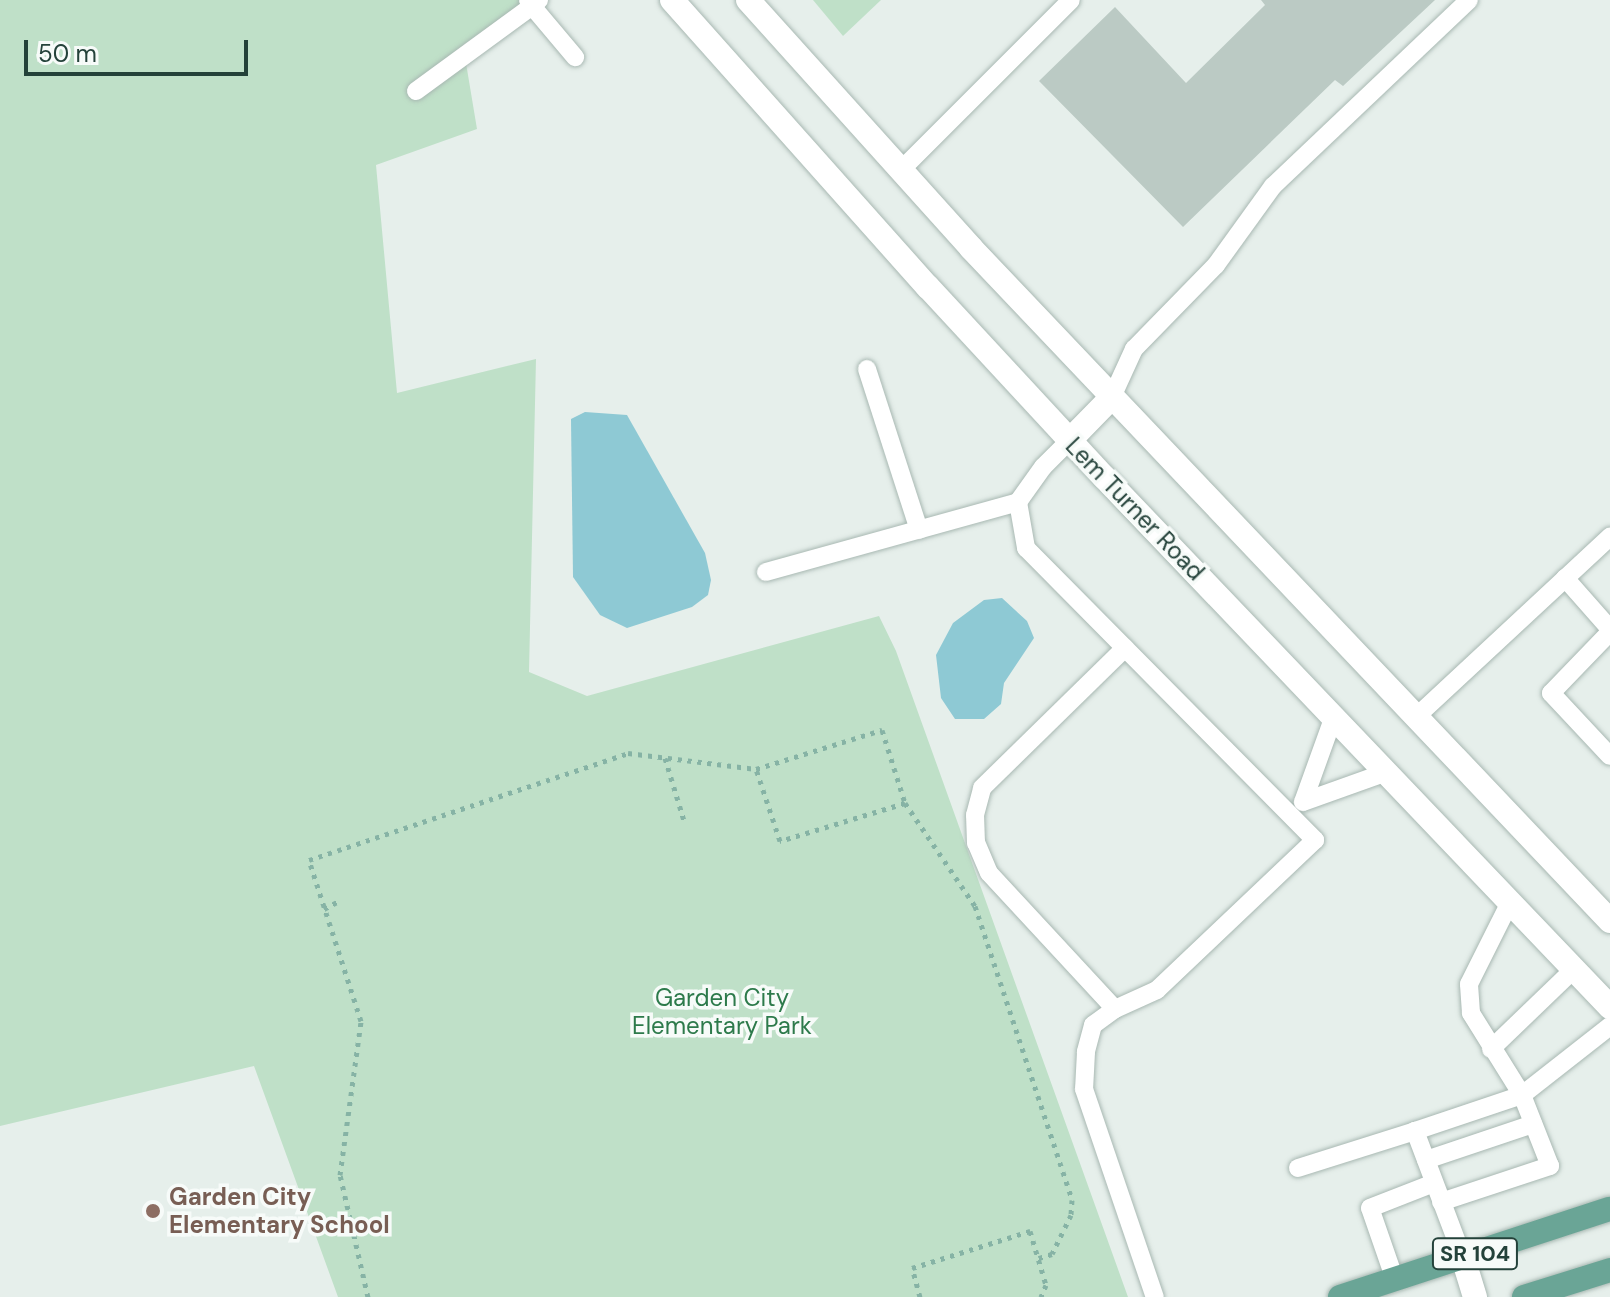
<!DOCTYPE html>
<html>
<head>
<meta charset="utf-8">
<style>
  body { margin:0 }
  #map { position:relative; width:1610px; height:1297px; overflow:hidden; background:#e6efeb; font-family:"DM Sans",sans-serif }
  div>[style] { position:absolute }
  .green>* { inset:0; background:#bfe0c8 }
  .water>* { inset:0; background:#8ec9d4 }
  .building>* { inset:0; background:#bbcac4 }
  .path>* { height:5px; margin-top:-2.5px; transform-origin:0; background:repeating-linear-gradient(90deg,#86b3a5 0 4px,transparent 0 10px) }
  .roads { filter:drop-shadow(0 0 2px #a8b8b2) drop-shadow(0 0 2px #a8b8b2) }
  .service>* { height:18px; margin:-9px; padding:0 9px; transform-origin:9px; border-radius:9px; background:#fff }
  .minor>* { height:24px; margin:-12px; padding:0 12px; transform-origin:12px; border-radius:12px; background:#fff }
  .secondary>* { height:24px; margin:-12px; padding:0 12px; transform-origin:12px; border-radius:12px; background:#fff }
  .primary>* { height:24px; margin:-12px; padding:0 12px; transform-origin:12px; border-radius:12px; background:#6aa596 }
  .dots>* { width:22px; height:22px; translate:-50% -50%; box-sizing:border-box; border:4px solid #f7fbf9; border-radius:50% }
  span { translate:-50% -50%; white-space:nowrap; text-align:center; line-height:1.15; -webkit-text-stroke:7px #f7fbf9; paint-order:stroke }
  .shield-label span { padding:2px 6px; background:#f7fbf9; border:2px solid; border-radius:6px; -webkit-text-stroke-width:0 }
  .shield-label { font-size:22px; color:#24423a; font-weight:700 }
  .street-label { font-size:24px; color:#24423a }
  .park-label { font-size:24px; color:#2d7a4b }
  .education-label { font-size:24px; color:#785e54; font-weight:700 }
  .left { translate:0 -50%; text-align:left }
  .scale { position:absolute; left:24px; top:40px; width:224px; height:36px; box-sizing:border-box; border:4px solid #24423a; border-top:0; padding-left:10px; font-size:24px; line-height:28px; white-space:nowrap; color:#24423a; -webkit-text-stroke:6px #f7fbf9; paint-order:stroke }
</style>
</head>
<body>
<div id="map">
  <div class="green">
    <div style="clip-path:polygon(0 0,527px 0,463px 45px,477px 129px,376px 165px,397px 393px,536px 359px,529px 672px,587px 696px,879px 616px,896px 651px,1128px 1297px,338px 1297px,254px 1066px,0 1126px)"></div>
    <div style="clip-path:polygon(813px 0,881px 0,843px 36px)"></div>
  </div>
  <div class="water">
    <div style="clip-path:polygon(585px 412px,627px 415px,705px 553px,711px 580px,708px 595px,692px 607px,627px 628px,600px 615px,573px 577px,571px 419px)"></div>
    <div style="clip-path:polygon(1002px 598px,1027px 621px,1034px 638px,1004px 683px,1001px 704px,984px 719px,955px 719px,941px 698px,936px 655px,953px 623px,984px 600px)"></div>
  </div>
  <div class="building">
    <div style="clip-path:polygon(1261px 0,1435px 0,1343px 86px,1335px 80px,1183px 227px,1039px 81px,1115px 7px,1186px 83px,1265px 5px)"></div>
  </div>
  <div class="path">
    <div style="left:665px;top:758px;width:69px;rotate:73.1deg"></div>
    <div style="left:905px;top:803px;width:131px;rotate:163.1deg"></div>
    <div style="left:780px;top:841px;width:76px;rotate:-108.4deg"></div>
    <div style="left:756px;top:769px;width:132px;rotate:-17.2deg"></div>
    <div style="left:882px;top:730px;width:77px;rotate:72.5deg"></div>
    <div style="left:905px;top:803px;width:125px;rotate:55.8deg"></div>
    <div style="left:975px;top:906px;width:310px;rotate:71.7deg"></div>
    <div style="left:1072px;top:1200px;width:15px;rotate:94deg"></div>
    <div style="left:1071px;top:1215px;width:43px;rotate:116deg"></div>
    <div style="left:1052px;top:1254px;width:14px;rotate:163deg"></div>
    <div style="left:324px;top:909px;width:19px;rotate:-28deg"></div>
    <div style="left:368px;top:1297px;width:125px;rotate:-102.9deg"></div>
    <div style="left:340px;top:1175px;width:155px;rotate:-82.2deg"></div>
    <div style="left:361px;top:1021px;width:169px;rotate:-107.9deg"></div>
    <div style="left:309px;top:860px;width:336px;rotate:-18.5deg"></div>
    <div style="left:628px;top:753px;width:129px;rotate:7.1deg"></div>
    <div style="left:920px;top:1297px;width:30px;rotate:-105deg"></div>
    <div style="left:912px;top:1268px;width:124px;rotate:-17.4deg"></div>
    <div style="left:1030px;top:1231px;width:56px;rotate:73.5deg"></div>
    <div style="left:1046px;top:1285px;width:13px;rotate:113deg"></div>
  </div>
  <div class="roads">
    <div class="service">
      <div style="left:539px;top:0;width:9px;rotate:139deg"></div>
      <div style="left:532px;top:6px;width:67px;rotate:49.9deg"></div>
      <div style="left:416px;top:91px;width:144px;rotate:-36.2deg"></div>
      <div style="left:532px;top:6px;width:7px;rotate:-124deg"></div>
      <div style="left:901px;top:170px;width:240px;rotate:-45deg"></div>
      <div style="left:867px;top:369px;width:169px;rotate:72.1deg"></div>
      <div style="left:1112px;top:397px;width:53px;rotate:-65.4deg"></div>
      <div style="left:1134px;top:349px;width:117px;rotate:-45.7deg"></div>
      <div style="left:1216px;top:265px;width:97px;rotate:-54.2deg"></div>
      <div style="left:1273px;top:186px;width:270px;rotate:-43.5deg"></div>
      <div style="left:1070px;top:440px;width:38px;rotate:135deg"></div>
      <div style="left:1043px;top:467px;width:43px;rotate:125.5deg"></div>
      <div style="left:1018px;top:502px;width:47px;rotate:80.1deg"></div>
      <div style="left:1026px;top:548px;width:411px;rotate:45.3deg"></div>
      <div style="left:1315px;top:840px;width:218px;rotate:136.5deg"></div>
      <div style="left:1157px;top:990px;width:46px;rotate:155.7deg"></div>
      <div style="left:1115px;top:1009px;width:27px;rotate:144deg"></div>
      <div style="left:1093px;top:1025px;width:28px;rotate:105deg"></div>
      <div style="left:1086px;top:1052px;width:37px;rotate:93deg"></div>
      <div style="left:1084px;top:1089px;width:220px;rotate:71.2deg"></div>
      <div style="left:766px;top:572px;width:262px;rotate:-15.5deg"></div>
      <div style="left:1565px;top:578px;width:68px;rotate:48.6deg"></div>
      <div style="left:1610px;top:632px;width:85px;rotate:134deg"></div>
      <div style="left:1551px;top:693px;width:86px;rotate:46.9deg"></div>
      <div style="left:1334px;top:716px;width:91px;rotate:109.8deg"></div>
      <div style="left:1303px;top:802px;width:89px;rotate:-19.7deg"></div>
      <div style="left:1416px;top:717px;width:265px;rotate:-42.9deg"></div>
      <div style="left:1115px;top:1009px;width:185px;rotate:-132.8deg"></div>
      <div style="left:989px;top:873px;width:33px;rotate:-113deg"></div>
      <div style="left:976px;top:843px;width:28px;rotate:-92deg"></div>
      <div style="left:975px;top:815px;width:28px;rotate:-75deg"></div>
      <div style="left:982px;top:788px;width:200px;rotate:-44.4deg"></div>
      <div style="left:1491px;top:1049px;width:115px;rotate:-43.9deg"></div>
      <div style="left:1426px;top:1160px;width:113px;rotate:-18.6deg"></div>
      <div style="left:1298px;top:1168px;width:123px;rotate:-17.5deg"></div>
      <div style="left:1441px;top:1202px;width:115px;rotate:-18.3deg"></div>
      <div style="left:1550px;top:1166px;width:76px;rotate:-111.5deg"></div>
      <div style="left:1522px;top:1095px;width:97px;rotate:-121.9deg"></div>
      <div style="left:1471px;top:1013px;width:29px;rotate:-94deg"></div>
      <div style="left:1469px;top:984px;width:92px;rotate:-63.4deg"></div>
      <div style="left:1463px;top:1258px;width:136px;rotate:-110.7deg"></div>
      <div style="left:1415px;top:1131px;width:113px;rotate:-18.6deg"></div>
      <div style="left:1522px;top:1095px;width:112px;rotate:-38.1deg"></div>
      <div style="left:1395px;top:1280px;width:76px;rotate:-109.1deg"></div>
      <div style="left:1370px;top:1208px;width:69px;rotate:-21.3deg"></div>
    </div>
    <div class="minor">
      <div style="left:1463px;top:1258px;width:41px;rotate:72.9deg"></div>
    </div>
    <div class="secondary">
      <div style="left:672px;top:0;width:385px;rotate:48.3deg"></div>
      <div style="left:928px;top:287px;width:259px;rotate:47.2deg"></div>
      <div style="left:1104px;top:477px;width:733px;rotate:46.33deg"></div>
      <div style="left:748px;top:0;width:334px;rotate:48deg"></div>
      <div style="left:971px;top:248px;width:928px;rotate:46.48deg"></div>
      <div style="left:1070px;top:440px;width:60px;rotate:-45.7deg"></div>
    </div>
    <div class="primary">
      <div style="left:1340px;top:1297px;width:284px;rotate:-18.1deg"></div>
      <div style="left:1524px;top:1297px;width:90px;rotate:-17.4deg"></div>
    </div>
  </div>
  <div class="dots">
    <div style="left:153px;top:1211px;background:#8d6e63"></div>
  </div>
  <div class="shield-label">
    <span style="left:1475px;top:1254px">SR 104</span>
  </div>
  <div class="street-label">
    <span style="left:1135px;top:509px;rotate:46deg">Lem Turner Road</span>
  </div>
  <div class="park-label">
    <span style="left:722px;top:1012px">Garden City<br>Elementary Park</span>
  </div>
  <div class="education-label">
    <span class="left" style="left:169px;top:1211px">Garden City<br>Elementary School</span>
  </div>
  <div class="scale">50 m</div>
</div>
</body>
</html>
